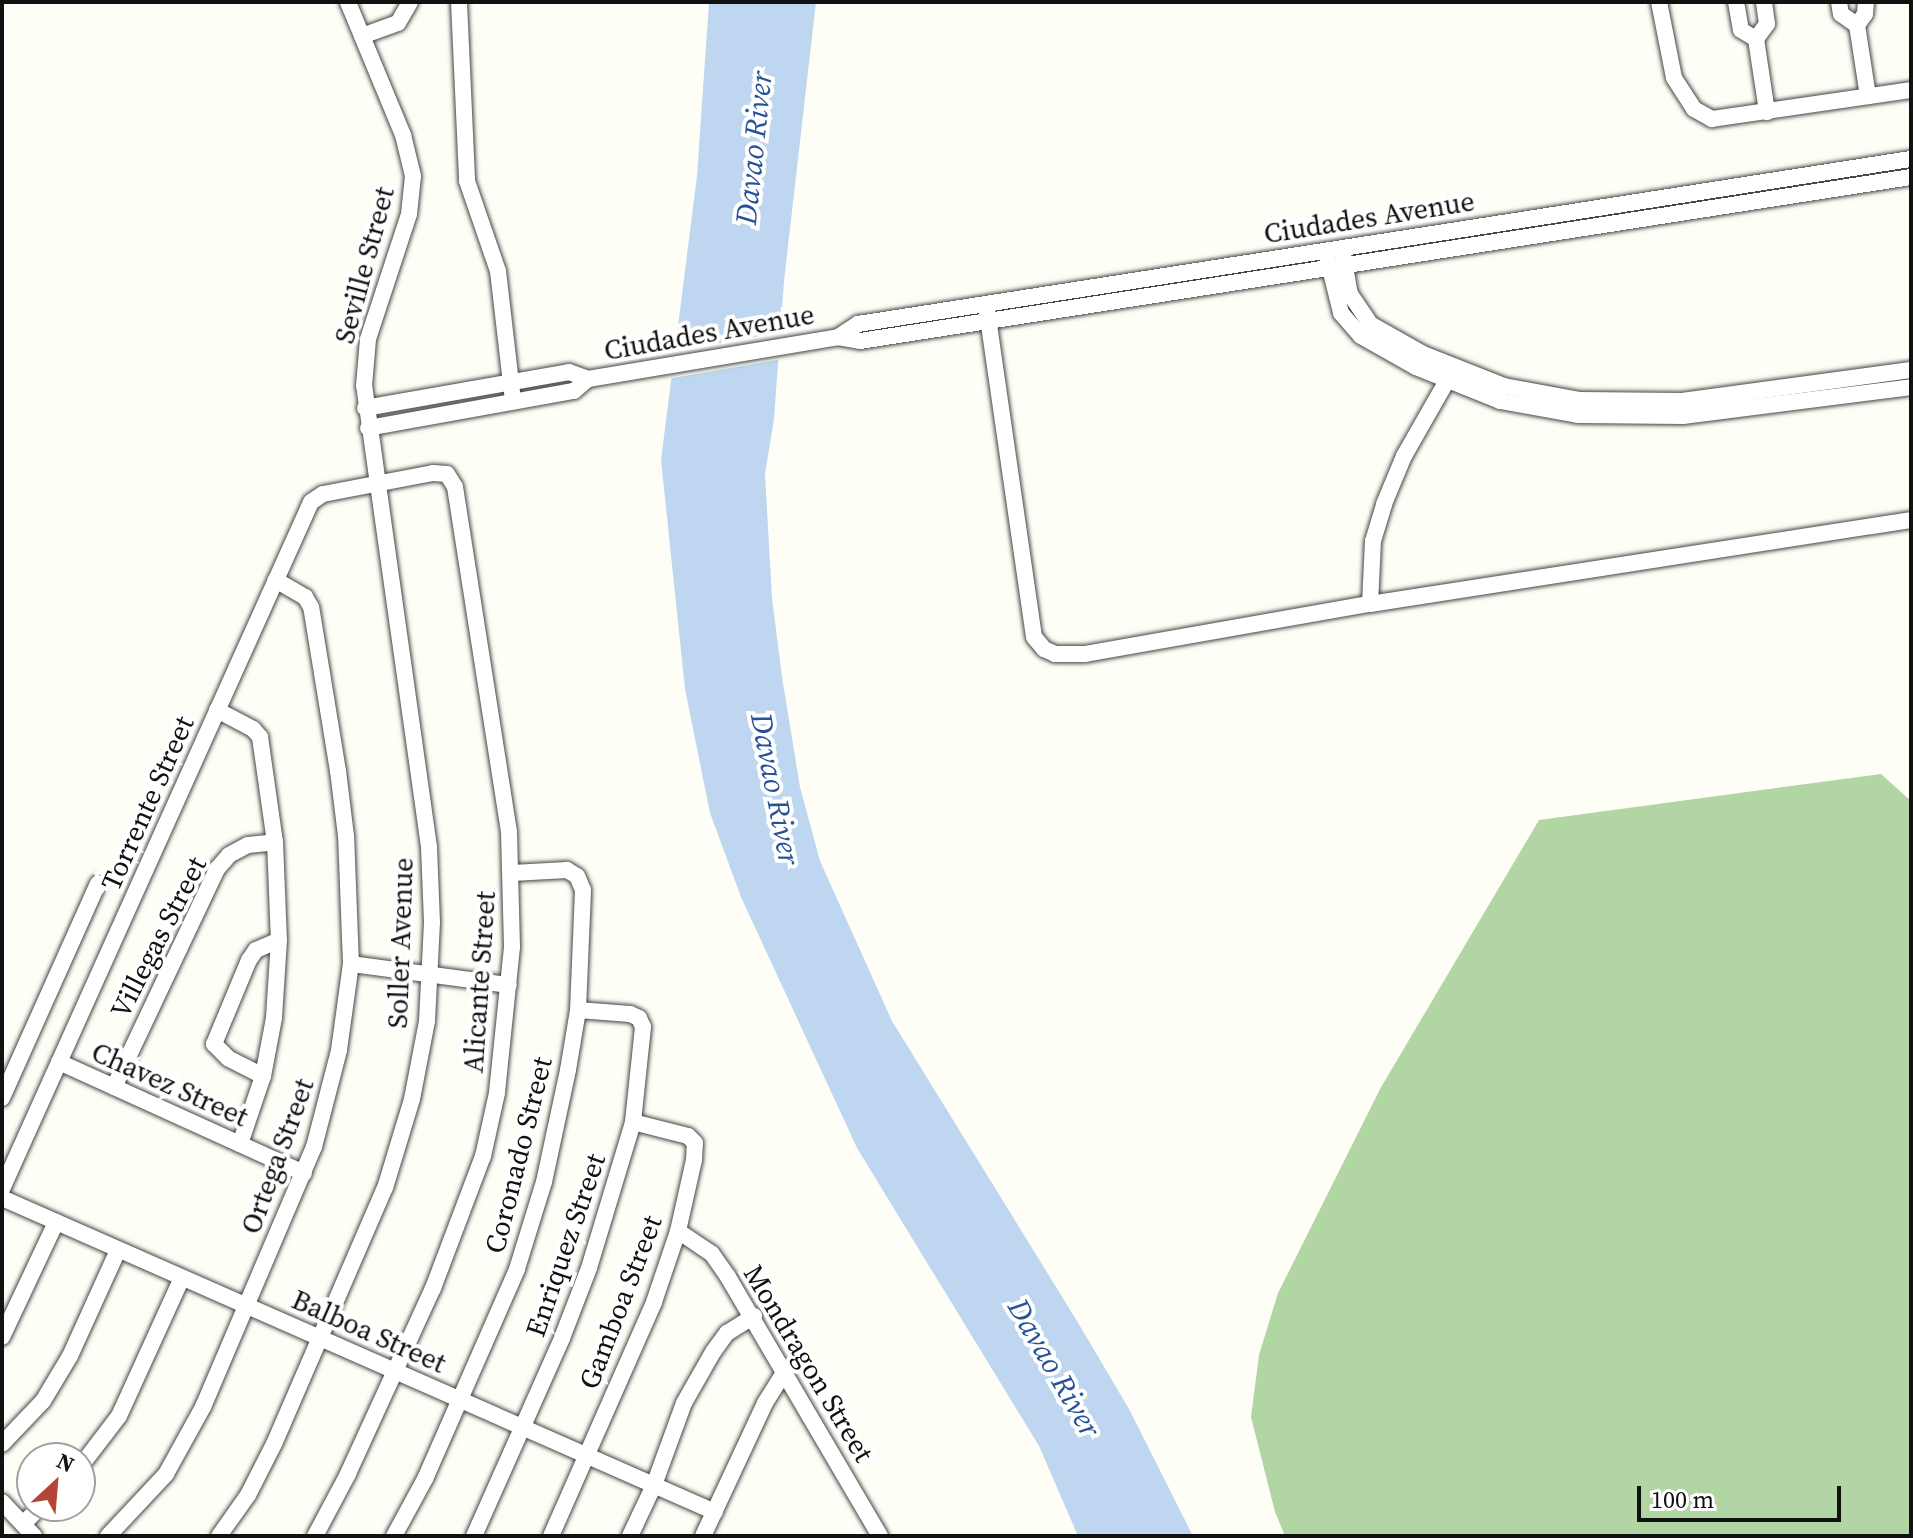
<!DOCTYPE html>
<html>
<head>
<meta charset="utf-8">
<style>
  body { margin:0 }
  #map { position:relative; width:1913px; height:1538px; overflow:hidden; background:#fefef6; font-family:"Source Serif 4",serif }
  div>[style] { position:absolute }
  .forest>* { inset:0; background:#b1d5a3 }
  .water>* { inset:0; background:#bfd6f0 }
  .pier>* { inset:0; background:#fefef6 }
  .roads { filter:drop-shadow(0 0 2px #444) drop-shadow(0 0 2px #444) }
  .minor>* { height:16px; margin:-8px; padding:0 8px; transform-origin:8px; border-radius:8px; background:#fff }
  span { translate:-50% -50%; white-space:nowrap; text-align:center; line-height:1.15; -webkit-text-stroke:8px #fff; paint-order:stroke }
  .street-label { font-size:28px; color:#111 }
  .water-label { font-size:30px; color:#265297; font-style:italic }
  .frame { position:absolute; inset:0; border:4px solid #111; pointer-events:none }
  .north { position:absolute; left:16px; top:1442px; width:80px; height:80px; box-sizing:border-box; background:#fff; border:2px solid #a0a0a0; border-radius:50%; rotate:26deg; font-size:22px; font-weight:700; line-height:32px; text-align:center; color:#111 }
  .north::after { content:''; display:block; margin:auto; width:28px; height:36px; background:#b34737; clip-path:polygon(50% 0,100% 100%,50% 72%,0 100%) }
  .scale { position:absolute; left:1637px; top:1486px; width:204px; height:36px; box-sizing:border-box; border:4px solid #111; border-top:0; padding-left:10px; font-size:24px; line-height:28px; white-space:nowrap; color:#111; -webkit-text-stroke:6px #fff; paint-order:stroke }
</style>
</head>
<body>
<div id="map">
  <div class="forest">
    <div style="clip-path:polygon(1881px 774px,1911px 801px,1911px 1536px,1285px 1536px,1275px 1512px,1251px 1417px,1259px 1355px,1278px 1293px,1380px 1089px,1539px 820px)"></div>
  </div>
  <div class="water">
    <div style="clip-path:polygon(709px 2px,816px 2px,784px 281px,774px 419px,765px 474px,772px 598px,782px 677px,800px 787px,820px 861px,892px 1021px,1077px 1321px,1129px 1409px,1193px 1536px,1078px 1536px,1039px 1446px,857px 1148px,741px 897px,710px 813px,685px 689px,661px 460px,697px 176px)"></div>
  </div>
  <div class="pier">
    <div style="clip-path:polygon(784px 332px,782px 359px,667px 379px,671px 351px)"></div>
  </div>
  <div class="roads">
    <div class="minor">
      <div style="left:459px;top:2px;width:179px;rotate:87.4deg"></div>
      <div style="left:467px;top:181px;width:95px;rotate:71deg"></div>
      <div style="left:498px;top:271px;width:131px;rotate:83.4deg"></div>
      <div style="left:1659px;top:2px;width:77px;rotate:78.8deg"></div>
      <div style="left:1674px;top:78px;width:37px;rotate:57deg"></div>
      <div style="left:1694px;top:109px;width:21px;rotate:29deg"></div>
      <div style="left:1712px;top:119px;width:201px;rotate:-8.3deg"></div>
      <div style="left:1736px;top:2px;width:28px;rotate:80deg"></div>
      <div style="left:1741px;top:30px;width:17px;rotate:31deg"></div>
      <div style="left:1839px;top:2px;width:12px;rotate:81deg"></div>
      <div style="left:1841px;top:14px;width:19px;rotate:35deg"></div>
      <div style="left:1866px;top:2px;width:12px;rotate:95deg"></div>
      <div style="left:1865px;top:14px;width:14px;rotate:126deg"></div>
      <div style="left:1857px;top:25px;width:72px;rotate:81.2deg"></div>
      <div style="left:362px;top:36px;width:38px;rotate:-20deg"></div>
      <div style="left:398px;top:23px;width:24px;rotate:-60deg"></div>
      <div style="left:1756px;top:39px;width:74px;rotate:81.4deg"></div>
      <div style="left:1756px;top:39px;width:19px;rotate:-54deg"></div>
      <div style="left:1767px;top:24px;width:22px;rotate:-98deg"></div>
      <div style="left:1343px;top:255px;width:40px;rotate:80deg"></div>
      <div style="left:1350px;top:294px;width:36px;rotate:56deg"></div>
      <div style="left:1370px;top:324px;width:61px;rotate:29.5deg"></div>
      <div style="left:1423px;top:354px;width:87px;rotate:21.6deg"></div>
      <div style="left:1504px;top:386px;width:76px;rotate:10.6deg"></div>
      <div style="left:1579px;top:400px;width:103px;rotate:0.6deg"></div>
      <div style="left:1682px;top:401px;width:231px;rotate:-7.7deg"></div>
      <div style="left:1328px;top:260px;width:55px;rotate:76.2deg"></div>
      <div style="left:1341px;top:313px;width:30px;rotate:49deg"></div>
      <div style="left:1361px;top:336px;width:63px;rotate:29.4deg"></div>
      <div style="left:1416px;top:367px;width:91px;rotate:22deg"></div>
      <div style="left:1500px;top:401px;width:79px;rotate:10.2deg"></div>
      <div style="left:1578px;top:415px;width:105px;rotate:0.5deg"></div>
      <div style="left:1683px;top:416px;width:230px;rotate:-7.2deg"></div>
      <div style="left:986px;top:304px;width:336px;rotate:81.8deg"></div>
      <div style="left:1034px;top:637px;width:16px;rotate:50deg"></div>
      <div style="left:1044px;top:649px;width:12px;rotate:24deg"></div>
      <div style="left:1055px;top:654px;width:30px"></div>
      <div style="left:1085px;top:654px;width:289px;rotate:-10deg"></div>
      <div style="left:1370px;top:604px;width:547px;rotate:-8.83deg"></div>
      <div style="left:838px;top:337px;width:24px;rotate:-33deg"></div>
      <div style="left:858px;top:324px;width:1066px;rotate:-8.91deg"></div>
      <div style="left:365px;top:408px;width:207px;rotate:-10deg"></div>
      <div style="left:569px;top:372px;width:20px;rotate:20deg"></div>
      <div style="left:588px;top:379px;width:254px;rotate:-9.5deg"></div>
      <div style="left:838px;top:337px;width:22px;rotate:10deg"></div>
      <div style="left:860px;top:341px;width:1064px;rotate:-8.87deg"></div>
      <div style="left:368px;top:428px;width:209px;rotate:-10.2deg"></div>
      <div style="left:574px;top:391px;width:18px;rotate:-41deg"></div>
      <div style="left:1370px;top:604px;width:63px;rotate:-87.3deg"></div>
      <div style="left:1373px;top:541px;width:39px;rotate:-73deg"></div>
      <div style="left:1384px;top:504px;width:52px;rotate:-67.4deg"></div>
      <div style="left:1404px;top:456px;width:97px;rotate:-60.3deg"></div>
      <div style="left:217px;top:710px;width:41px;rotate:27.8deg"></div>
      <div style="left:253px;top:729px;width:11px;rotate:49deg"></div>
      <div style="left:260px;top:737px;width:106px;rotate:81.9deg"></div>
      <div style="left:275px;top:842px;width:98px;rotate:87.7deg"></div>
      <div style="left:279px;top:940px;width:78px;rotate:93.7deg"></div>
      <div style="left:274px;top:1018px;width:59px;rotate:100.7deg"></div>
      <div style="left:263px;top:1076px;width:72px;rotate:108.7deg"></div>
      <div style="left:351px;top:964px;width:159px;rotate:7.6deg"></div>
      <div style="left:59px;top:1062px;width:269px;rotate:24.4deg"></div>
      <div style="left:263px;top:1076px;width:39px;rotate:-153deg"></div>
      <div style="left:228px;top:1058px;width:20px;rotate:-135deg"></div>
      <div style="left:214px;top:1044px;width:91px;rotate:-67.4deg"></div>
      <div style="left:249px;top:960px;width:12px;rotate:-55deg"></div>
      <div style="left:256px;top:950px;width:25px;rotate:-23deg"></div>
      <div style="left:114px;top:1087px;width:241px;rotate:-64.7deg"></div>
      <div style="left:217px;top:869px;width:18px;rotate:-49deg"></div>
      <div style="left:229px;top:855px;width:21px;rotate:-28deg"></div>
      <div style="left:248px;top:845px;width:27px;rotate:-6deg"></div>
      <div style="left:2px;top:1098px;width:235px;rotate:-65.9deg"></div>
      <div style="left:2px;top:1189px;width:753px;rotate:-65.78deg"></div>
      <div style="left:311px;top:502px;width:14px;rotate:-34deg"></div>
      <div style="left:323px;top:494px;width:112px;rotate:-10.8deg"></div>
      <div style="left:433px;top:473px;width:14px;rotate:4deg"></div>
      <div style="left:447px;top:474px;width:15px;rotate:58deg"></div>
      <div style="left:455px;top:487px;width:349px;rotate:81.1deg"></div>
      <div style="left:509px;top:832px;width:115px;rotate:88.5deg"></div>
      <div style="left:512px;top:947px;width:147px;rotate:95.9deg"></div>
      <div style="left:497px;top:1093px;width:65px;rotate:102.5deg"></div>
      <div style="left:483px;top:1156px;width:141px;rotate:110.7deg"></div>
      <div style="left:433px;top:1288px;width:205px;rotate:114.6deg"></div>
      <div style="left:348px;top:1474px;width:70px;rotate:118deg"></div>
      <div style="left:2px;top:1198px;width:779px;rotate:23.77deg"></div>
      <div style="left:678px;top:1231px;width:41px;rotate:34.1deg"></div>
      <div style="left:712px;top:1254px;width:28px;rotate:55deg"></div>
      <div style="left:728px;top:1277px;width:300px;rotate:59.6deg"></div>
      <div style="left:2px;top:1337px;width:127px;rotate:-64.8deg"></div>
      <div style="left:2px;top:1444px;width:59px;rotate:-46.4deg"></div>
      <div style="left:43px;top:1401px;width:52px;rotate:-59deg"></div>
      <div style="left:70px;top:1356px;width:116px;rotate:-65.6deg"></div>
      <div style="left:80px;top:1467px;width:64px;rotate:-52.6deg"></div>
      <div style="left:119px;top:1416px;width:152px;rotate:-65.5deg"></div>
      <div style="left:2px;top:1502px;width:47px;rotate:46.7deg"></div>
      <div style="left:23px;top:1524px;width:25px;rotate:-45deg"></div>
      <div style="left:108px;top:1536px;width:85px;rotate:-46.9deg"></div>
      <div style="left:166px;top:1474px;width:77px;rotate:-61.1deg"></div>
      <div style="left:203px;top:1407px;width:283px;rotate:-66.9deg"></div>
      <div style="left:314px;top:1147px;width:100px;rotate:-75.5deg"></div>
      <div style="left:339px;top:1050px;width:87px;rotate:-82.1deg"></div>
      <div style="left:351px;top:964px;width:128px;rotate:-92.2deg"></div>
      <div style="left:346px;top:836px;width:65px;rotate:-97deg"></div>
      <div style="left:338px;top:771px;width:166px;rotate:-99.3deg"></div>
      <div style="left:311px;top:607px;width:12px;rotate:-121deg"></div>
      <div style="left:305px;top:597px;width:34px;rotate:-150deg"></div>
      <div style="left:219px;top:1536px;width:50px;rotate:-54.7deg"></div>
      <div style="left:248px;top:1495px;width:57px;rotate:-63deg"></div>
      <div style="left:274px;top:1444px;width:279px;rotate:-66.6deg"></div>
      <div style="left:385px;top:1188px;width:93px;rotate:-73.1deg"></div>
      <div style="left:412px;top:1099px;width:79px;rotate:-79.1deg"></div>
      <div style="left:427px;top:1021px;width:99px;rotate:-87.1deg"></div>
      <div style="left:432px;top:922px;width:75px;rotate:-92.3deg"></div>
      <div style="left:429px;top:847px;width:466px;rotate:-98deg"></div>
      <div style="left:364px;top:386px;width:47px;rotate:-85.1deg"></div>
      <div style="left:368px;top:339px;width:132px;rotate:-71.8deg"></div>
      <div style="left:409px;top:214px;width:38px;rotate:-84deg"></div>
      <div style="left:413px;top:176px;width:42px;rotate:-103.7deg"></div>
      <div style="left:403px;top:135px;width:144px;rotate:-112.5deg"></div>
      <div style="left:394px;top:1536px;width:65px;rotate:-61.5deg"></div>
      <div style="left:425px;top:1479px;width:229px;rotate:-66.3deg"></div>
      <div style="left:517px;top:1269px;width:91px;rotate:-72.8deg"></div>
      <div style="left:544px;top:1182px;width:115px;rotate:-77.9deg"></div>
      <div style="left:568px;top:1070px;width:61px;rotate:-80.5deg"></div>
      <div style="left:578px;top:1010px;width:120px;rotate:-87.6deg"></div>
      <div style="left:583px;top:890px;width:15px;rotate:-113deg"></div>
      <div style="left:577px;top:876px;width:12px;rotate:-149deg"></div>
      <div style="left:567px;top:870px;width:55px;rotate:176.9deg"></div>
      <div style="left:474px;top:1536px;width:217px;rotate:-66deg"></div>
      <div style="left:562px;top:1338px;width:75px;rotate:-68.9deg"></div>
      <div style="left:589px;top:1268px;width:152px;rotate:-73.2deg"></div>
      <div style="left:633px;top:1122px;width:96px;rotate:-84deg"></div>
      <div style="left:643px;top:1027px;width:10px;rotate:-114deg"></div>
      <div style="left:639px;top:1018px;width:10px;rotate:-156deg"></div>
      <div style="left:630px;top:1014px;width:52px;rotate:-175.6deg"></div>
      <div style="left:551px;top:1536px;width:256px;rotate:-66.2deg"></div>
      <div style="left:654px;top:1302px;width:75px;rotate:-71.3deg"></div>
      <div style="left:678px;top:1231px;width:73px;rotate:-77.3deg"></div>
      <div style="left:694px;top:1160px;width:17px;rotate:-87deg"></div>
      <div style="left:695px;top:1143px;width:10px;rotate:-135deg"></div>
      <div style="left:688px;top:1136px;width:57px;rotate:-165.7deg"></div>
      <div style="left:630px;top:1536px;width:56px;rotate:-64.8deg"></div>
      <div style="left:654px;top:1485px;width:87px;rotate:-69.9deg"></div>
      <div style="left:684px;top:1403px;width:59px;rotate:-60.4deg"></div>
      <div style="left:713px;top:1352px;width:24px;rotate:-54deg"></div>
      <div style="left:727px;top:1333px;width:32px;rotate:-32deg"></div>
      <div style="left:703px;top:1536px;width:147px;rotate:-65deg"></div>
      <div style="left:765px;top:1403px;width:39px;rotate:-58deg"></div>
    </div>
  </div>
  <div class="street-label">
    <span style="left:1369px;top:217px;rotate:-9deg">Ciudades Avenue</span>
    <span style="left:364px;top:265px;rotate:-75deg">Seville Street</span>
    <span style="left:709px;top:332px;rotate:-10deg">Ciudades Avenue</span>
    <span style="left:147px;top:803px;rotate:-66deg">Torrente Street</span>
    <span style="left:158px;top:937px;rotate:-63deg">Villegas Street</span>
    <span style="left:400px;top:943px;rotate:-88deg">Soller Avenue</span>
    <span style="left:479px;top:982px;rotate:-86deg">Alicante Street</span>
    <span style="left:170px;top:1084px;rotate:24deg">Chavez Street</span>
    <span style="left:518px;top:1155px;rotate:-76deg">Coronado Street</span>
    <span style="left:277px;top:1156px;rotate:-70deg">Ortega Street</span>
    <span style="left:565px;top:1245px;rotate:-71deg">Enriquez Street</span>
    <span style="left:620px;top:1302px;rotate:-69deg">Gamboa Street</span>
    <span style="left:369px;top:1331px;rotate:24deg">Balboa Street</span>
    <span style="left:809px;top:1363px;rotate:59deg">Mondragon Street</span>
  </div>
  <div class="water-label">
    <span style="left:754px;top:148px;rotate:-84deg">Davao River</span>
    <span style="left:775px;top:789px;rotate:79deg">Davao River</span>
    <span style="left:1054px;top:1368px;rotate:60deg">Davao River</span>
  </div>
  <div class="frame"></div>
  <div class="north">N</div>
  <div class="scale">100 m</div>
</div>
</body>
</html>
